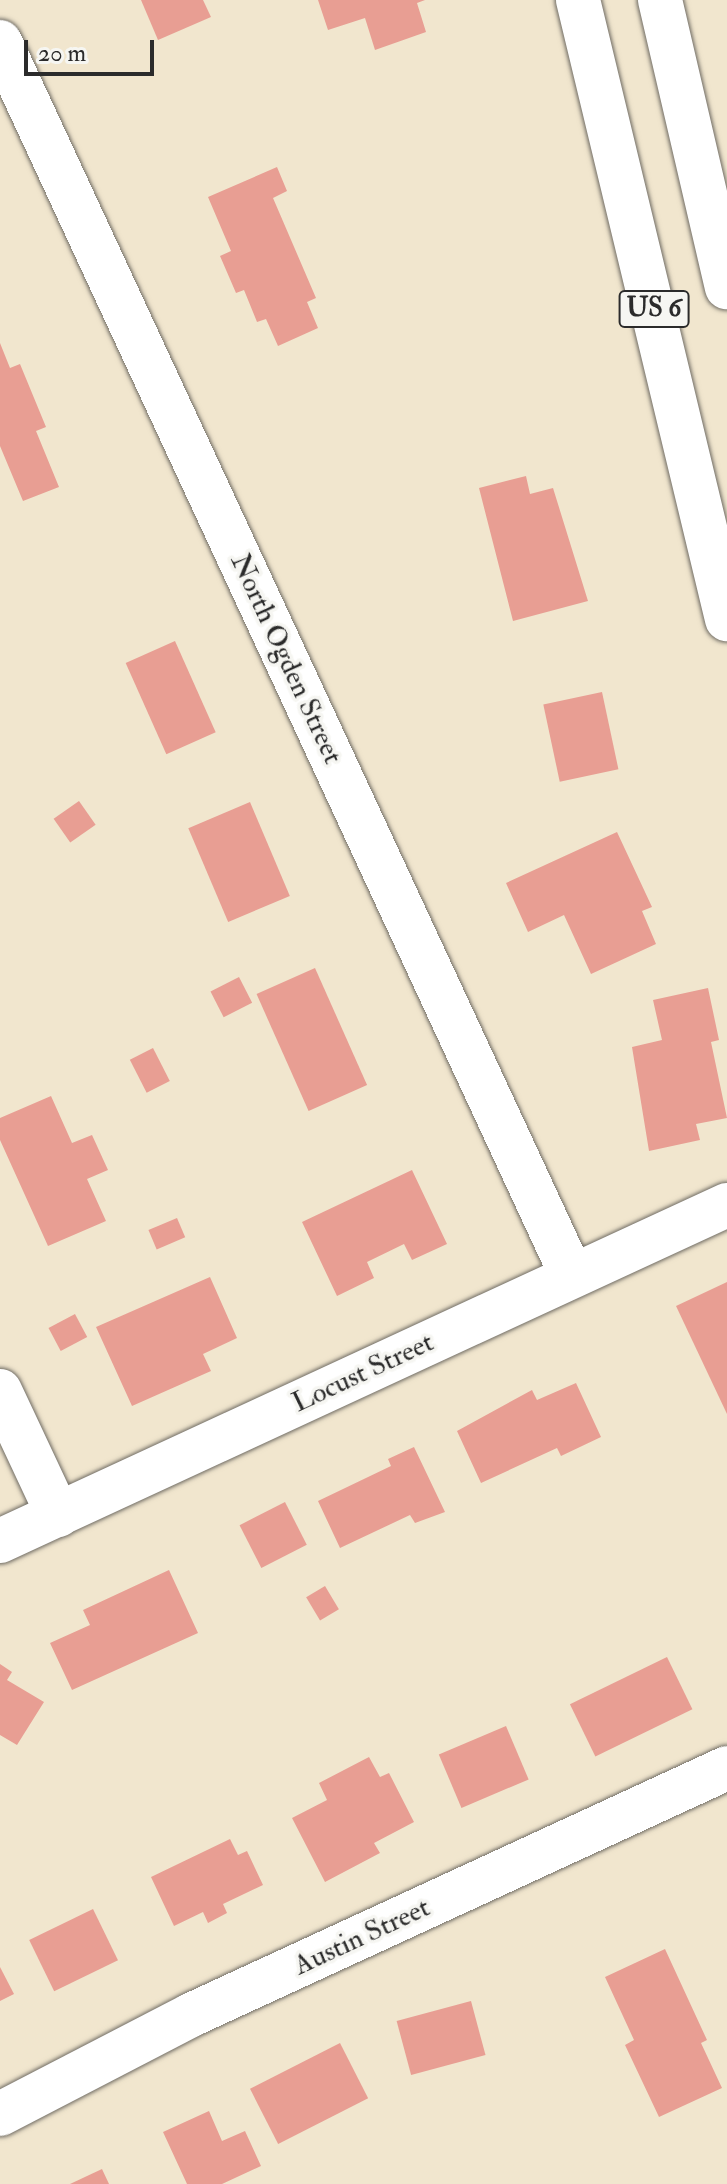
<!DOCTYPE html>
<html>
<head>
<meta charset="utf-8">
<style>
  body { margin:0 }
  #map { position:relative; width:727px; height:2184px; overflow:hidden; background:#f1e6ce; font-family:"IM FELL Double Pica",serif }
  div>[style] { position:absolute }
  .building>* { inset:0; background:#e89e93; transform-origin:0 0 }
  .roads { filter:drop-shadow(0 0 2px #706c64) drop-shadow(0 0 2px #706c64) }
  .minor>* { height:44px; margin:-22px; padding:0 22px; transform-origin:22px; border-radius:22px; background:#fff }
  .major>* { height:44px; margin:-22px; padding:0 22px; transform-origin:22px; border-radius:22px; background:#fff }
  span { translate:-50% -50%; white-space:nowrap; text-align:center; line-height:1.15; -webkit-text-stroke:7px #f6f6f2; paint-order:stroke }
  .shield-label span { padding:2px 6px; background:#f6f6f2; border:2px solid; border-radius:6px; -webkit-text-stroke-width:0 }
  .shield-label { font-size:26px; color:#2b2b2b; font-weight:700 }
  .street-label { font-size:28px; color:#2b2b2b }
  .scale { position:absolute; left:24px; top:40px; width:130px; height:36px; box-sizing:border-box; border:4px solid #2b2b2b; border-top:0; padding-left:10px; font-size:24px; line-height:28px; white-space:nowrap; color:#2b2b2b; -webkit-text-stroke:6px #f6f6f2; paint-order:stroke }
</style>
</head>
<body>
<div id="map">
  <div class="building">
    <div style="clip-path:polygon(141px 0,203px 0,211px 17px,158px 40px)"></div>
    <div style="clip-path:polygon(318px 0,425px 0,417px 3px,426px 32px,375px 50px,365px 18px,328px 30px)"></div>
    <div style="clip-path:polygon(277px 167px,287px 191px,273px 198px,316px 298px,307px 302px,318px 328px,278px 346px,266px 319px,257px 322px,244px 290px,236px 293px,220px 256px,231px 251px,208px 197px)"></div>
    <div style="clip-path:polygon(0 343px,10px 368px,20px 364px,46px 427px,36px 431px,59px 487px,23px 501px,0 446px)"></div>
    <div style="clip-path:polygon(526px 476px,530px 494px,553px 488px,588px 601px,513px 621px,479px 488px)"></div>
    <div style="left:175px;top:641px;width:100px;height:54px;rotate:66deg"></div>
    <div style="left:602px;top:692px;width:79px;height:60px;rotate:78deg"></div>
    <div style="left:79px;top:801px;width:29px;height:31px;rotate:55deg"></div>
    <div style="left:250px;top:802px;width:102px;height:67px;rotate:67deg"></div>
    <div style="clip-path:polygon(617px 832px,652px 907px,642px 911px,656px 944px,591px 974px,564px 915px,528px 932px,506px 883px)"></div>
    <div style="left:315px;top:968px;width:128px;height:64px;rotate:66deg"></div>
    <div style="left:239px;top:977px;width:29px;height:32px;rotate:63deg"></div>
    <div style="clip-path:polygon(708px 988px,719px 1040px,711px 1042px,727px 1118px,696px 1124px,700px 1140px,649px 1151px,632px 1047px,662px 1040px,653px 1000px)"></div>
    <div style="left:153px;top:1048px;width:37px;height:26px;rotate:63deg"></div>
    <div style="clip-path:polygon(51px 1096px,72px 1143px,92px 1135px,108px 1170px,87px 1179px,106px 1221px,48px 1246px,0 1140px,0 1118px)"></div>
    <div style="clip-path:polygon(412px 1170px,447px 1244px,412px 1260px,404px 1244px,367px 1262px,374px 1278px,337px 1296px,302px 1222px)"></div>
    <div style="left:177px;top:1218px;width:21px;height:31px;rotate:67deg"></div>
    <div style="clip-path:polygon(210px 1277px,237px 1338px,203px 1354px,211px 1371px,132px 1406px,96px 1327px)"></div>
    <div style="clip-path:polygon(727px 1282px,727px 1414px,676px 1306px)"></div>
    <div style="left:75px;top:1314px;width:26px;height:30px;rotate:62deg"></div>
    <div style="clip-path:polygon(576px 1383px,601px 1437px,561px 1456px,557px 1448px,481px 1483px,457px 1431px,532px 1390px,537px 1400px)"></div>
    <div style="clip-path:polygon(414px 1447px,445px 1512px,415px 1523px,410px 1515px,340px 1548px,318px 1501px,391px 1466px,388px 1459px)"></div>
    <div style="left:285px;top:1502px;width:48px;height:51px;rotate:63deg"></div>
    <div style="clip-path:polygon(169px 1570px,198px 1633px,72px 1690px,50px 1643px,90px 1625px,83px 1610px)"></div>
    <div style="left:325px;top:1586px;width:27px;height:22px;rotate:59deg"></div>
    <div style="left:667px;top:1657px;width:58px;height:108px;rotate:64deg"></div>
    <div style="clip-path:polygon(0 1664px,12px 1672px,7px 1680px,44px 1702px,17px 1745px,0 1735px)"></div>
    <div style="left:506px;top:1726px;width:58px;height:73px;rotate:67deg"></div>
    <div style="clip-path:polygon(369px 1757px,380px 1777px,389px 1773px,414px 1822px,374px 1843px,380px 1853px,325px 1882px,292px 1818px,327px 1800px,319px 1783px)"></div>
    <div style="clip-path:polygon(230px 1839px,238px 1855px,247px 1851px,263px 1885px,223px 1904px,227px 1913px,208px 1923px,203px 1912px,174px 1926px,151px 1877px)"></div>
    <div style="left:93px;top:1909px;width:57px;height:71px;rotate:64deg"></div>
    <div style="clip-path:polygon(665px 1949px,707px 2040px,701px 2043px,722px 2088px,659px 2117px,625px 2045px,634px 2040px,605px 1977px)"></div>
    <div style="clip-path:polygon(0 1967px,14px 1994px,0 2001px)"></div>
    <div style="left:471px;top:2001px;width:56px;height:77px;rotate:75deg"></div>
    <div style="left:340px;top:2043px;width:62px;height:101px;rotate:63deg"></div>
    <div style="clip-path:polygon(209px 2111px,222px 2141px,245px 2131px,261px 2166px,222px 2184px,187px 2184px,163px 2132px)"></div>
    <div style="clip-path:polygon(102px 2169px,109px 2184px,70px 2184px)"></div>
  </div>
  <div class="roads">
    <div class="minor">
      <div style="left:0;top:42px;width:1360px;rotate:65.13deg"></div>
      <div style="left:0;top:1391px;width:137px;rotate:64.9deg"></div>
      <div style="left:0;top:1541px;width:801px;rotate:-24.81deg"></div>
      <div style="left:0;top:2114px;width:215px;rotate:-27.4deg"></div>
      <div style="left:191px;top:2015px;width:590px;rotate:-24.74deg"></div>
    </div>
    <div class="major">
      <div style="left:578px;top:0;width:637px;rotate:76.47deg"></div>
      <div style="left:660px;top:0;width:295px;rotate:76.9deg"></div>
    </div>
  </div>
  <div class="shield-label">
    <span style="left:654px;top:309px">US 6</span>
  </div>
  <div class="street-label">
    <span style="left:286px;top:659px;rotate:65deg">North Ogden Street</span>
    <span style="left:363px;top:1373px;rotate:-25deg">Locust Street</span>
    <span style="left:362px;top:1937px;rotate:-25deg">Austin Street</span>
  </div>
  <div class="scale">20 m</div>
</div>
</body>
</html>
